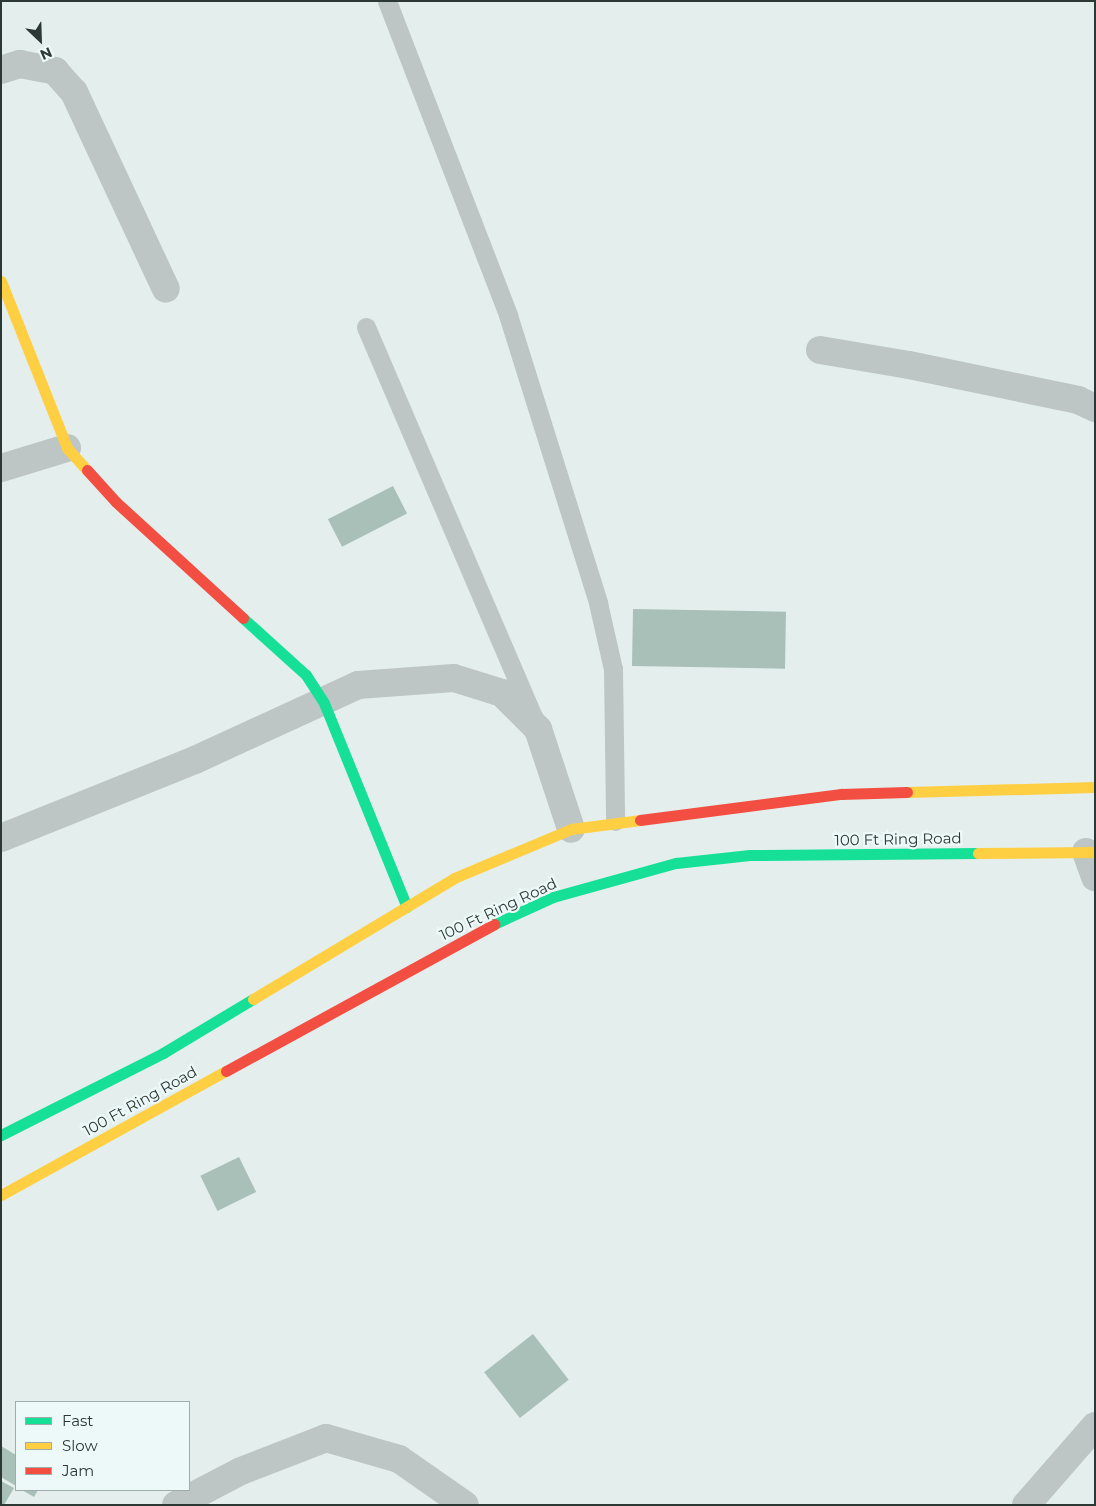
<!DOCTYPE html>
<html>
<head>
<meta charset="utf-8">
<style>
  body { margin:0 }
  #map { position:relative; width:1096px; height:1506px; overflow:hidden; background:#e4eeec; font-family:Montserrat,sans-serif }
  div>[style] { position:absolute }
  .building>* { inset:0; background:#a8c0b8; transform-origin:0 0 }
  .lane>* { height:19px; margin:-9.5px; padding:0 9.5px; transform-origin:9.5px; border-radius:9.5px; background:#bdc6c5 }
  .street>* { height:28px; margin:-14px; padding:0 14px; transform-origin:14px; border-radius:14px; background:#bdc6c5 }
  .fast>* { height:11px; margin:-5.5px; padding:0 5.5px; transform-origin:5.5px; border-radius:5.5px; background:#16e098 }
  .slow>* { height:11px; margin:-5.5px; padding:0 5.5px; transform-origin:5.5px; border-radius:5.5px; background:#ffcf43 }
  .jam>* { height:11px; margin:-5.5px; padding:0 5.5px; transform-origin:5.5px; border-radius:5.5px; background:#f24e42 }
  span { translate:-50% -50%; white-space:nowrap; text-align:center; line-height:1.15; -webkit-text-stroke:4.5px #edf9f9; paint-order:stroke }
  .street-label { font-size:15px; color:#2b3834 }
  .frame { position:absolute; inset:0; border:2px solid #2b3834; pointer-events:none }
  .legend { position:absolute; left:15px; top:1401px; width:175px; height:90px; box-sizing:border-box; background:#edf9f9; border:1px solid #9facaa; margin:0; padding:6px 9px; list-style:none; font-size:15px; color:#2b3834 }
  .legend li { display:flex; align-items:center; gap:10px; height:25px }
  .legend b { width:25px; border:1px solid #9facaa }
  .north { position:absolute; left:15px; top:15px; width:50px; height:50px; -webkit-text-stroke:4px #edf9f9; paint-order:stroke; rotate:156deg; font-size:14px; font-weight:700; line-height:20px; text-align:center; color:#2b3834 }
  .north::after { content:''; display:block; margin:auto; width:18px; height:22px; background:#2b3834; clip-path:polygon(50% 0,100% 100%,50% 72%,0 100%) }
</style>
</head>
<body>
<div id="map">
  <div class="building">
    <div style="left:393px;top:486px;width:31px;height:73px;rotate:63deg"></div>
    <div style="left:633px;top:609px;width:153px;height:57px;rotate:1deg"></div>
    <div style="left:239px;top:1157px;width:39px;height:43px;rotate:64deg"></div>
    <div style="left:533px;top:1334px;width:58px;height:62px;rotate:52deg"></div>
    <div style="clip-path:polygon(1px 1446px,16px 1455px,16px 1486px,1px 1477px)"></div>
    <div style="clip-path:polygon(1px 1481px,14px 1488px,4px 1505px,1px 1505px)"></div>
    <div style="clip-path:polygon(22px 1490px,38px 1490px,34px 1497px)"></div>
  </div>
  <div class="lane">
    <div style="left:387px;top:1px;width:337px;rotate:68.9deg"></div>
    <div style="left:508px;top:315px;width:302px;rotate:72.6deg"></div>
    <div style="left:598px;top:603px;width:68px;rotate:77.2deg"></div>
    <div style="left:613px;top:669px;width:152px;rotate:89.2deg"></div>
    <div style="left:366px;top:327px;width:426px;rotate:66.8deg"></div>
  </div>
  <div class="street">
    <div style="left:1px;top:70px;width:20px;rotate:-18deg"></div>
    <div style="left:20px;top:64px;width:36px;rotate:11deg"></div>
    <div style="left:55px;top:71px;width:28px;rotate:48deg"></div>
    <div style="left:74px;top:92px;width:217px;rotate:65deg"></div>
    <div style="left:820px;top:350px;width:90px;rotate:9.6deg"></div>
    <div style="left:909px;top:365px;width:173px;rotate:11.7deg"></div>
    <div style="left:1078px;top:400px;width:19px;rotate:25deg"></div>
    <div style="left:1px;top:468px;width:69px;rotate:-16.9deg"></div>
    <div style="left:1px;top:838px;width:209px;rotate:-21.9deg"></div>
    <div style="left:195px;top:760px;width:179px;rotate:-24.7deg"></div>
    <div style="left:358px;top:685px;width:96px;rotate:-4.2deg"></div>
    <div style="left:454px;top:678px;width:50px;rotate:17.4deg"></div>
    <div style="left:502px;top:693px;width:51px;rotate:45deg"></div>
    <div style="left:538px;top:729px;width:105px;rotate:71.7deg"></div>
    <div style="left:1086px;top:852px;width:27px;rotate:70deg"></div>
    <div style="left:176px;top:1505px;width:73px;rotate:-27.6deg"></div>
    <div style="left:241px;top:1471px;width:91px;rotate:-21.2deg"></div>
    <div style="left:326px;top:1438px;width:76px;rotate:16deg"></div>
    <div style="left:399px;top:1459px;width:80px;rotate:34.9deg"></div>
    <div style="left:1026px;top:1505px;width:105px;rotate:-48.9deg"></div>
  </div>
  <div class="fast">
    <div style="left:243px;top:618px;width:85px;rotate:42.1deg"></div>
    <div style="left:306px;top:675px;width:33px;rotate:57deg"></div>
    <div style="left:324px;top:703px;width:220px;rotate:67.9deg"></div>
    <div style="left:494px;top:924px;width:65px;rotate:-24.6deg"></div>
    <div style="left:553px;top:897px;width:128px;rotate:-15.5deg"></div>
    <div style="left:676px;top:863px;width:74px;rotate:-6.2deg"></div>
    <div style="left:750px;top:855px;width:228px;rotate:-0.5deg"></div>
    <div style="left:1px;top:1135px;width:182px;rotate:-26.8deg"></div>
    <div style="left:163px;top:1053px;width:105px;rotate:-31deg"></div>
  </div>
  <div class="slow">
    <div style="left:1px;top:281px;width:180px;rotate:68.4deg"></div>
    <div style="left:67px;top:448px;width:30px;rotate:48deg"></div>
    <div style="left:907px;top:792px;width:188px;rotate:-1.5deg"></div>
    <div style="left:978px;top:853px;width:117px;rotate:-0.5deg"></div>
    <div style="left:253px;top:999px;width:235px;rotate:-31deg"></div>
    <div style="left:454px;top:878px;width:127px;rotate:-22.7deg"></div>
    <div style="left:571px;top:829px;width:70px;rotate:-7.4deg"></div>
    <div style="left:1px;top:1195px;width:257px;rotate:-28.9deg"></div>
  </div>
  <div class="jam">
    <div style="left:87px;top:470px;width:43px;rotate:47.8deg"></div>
    <div style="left:116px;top:502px;width:172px;rotate:42.4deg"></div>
    <div style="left:640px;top:820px;width:203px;rotate:-7.4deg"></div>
    <div style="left:841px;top:794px;width:66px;rotate:-1.7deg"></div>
    <div style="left:226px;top:1071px;width:306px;rotate:-28.7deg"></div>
  </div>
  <div class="street-label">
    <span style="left:898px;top:839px;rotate:-1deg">100 Ft Ring Road</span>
    <span style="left:498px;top:909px;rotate:-25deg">100 Ft Ring Road</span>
    <span style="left:140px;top:1101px;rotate:-29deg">100 Ft Ring Road</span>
  </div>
  <div class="frame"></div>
  <ul class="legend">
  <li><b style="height:6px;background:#16e098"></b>Fast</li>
  <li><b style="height:6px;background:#ffcf43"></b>Slow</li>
  <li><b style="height:6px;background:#f24e42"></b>Jam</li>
  </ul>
  <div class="north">N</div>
</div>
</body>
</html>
